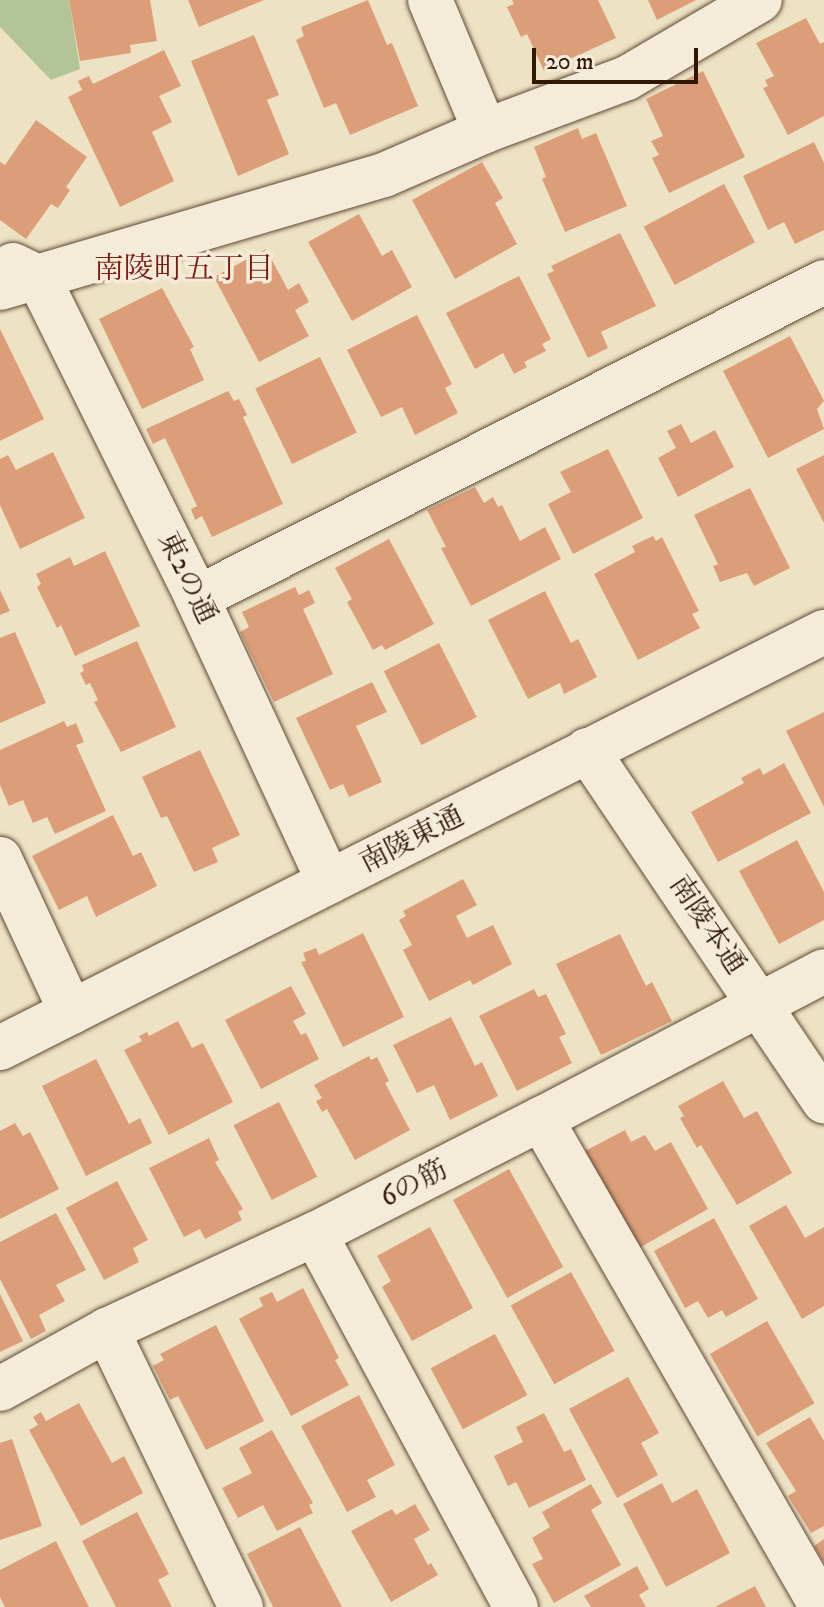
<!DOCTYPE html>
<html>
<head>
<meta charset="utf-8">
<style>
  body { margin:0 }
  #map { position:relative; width:824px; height:1607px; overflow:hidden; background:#eee2c4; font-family:"IM FELL DW Pica","Noto Serif JP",serif }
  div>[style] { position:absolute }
  .green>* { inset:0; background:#b3c499 }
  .building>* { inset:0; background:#dc9e79; transform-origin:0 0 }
  .roads { filter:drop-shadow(0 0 2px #604a35) drop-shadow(0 0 2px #604a35) }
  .minor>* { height:44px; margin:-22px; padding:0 22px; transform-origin:22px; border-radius:22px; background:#f4ecd9 }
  span { translate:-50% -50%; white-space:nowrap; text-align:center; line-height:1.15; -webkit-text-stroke:7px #f4ecd9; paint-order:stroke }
  .street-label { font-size:28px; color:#301805 }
  .neighbourhood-label { font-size:30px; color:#7a1f14 }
  .scale { position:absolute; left:532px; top:48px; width:166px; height:36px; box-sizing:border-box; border:4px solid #301805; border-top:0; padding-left:10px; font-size:24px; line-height:28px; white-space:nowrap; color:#301805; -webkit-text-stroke:6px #f4ecd9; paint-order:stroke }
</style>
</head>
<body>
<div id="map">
  <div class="green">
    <div style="clip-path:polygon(0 0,69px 0,80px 69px,51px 80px,0 27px)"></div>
  </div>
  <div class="building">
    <div style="clip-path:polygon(69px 0,150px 0,157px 41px,130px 45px,131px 53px,80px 61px)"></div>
    <div style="clip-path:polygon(188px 0,264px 0,199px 27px)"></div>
    <div style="clip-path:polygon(368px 0,387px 45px,392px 43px,418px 106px,350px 135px,336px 103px,324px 108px,296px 40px,304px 36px,301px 27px)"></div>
    <div style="clip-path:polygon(512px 0,598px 0,616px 38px,544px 71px,527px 34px,521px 37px,507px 7px,514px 4px)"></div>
    <div style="clip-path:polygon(648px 0,696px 0,657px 20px)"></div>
    <div style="clip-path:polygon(806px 18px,820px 44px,824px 42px,824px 116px,788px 135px,763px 88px,768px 86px,765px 80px,774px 76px,756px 43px)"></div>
    <div style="clip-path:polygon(254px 35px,279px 95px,267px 100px,289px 154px,238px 176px,191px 61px)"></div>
    <div style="clip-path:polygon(164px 50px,181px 86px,159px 96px,172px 122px,152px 132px,174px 181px,120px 207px,68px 97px,82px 90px,78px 81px,89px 76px,93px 84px)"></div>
    <div style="clip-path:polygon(703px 71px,745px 157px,669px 193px,652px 158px,659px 155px,651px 141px,663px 136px,646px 99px)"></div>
    <div style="clip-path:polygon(36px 120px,87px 157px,66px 187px,70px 190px,58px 208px,51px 204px,26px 239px,0 220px,0 162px,5px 165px)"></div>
    <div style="clip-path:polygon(578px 128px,582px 139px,596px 133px,627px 206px,565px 232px,542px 179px,546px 177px,534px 147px)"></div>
    <div style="clip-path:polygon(814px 142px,824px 163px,824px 230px,795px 244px,784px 222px,768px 230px,743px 176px)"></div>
    <div style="clip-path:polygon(482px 162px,503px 198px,495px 203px,517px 244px,455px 279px,412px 200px)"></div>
    <div style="left:724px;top:184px;width:66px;height:91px;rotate:62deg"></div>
    <div style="clip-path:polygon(359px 214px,382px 256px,392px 250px,412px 287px,352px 321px,308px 242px)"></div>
    <div style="clip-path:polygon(620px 233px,656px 306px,601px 332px,608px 348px,588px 358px,547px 274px,554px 271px,551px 266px)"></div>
    <div style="clip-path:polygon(266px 249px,288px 290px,299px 283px,309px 302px,295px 310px,309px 336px,259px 362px,214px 277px)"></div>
    <div style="clip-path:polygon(519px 276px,551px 339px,542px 344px,546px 351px,524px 362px,527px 367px,514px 374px,503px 353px,475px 369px,446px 313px)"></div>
    <div style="clip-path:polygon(162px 288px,194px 347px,190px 349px,204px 380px,142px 409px,99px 319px)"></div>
    <div style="clip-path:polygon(417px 315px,452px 384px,445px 388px,458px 413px,415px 435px,402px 407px,381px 417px,347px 350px)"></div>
    <div style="clip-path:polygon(0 329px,44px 419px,0 441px)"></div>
    <div style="clip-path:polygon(790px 336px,824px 401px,817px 409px,824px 429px,768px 458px,723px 371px)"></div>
    <div style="left:320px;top:357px;width:84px;height:72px;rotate:64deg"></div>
    <div style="clip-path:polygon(228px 391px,234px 401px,239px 399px,247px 415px,243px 417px,283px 504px,212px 537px,202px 516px,195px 520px,191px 509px,197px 506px,165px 438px,153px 444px,146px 429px)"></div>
    <div style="clip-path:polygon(681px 424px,691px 443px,715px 430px,734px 467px,678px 497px,658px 458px,676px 448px,667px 431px)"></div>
    <div style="clip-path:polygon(608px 449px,643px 518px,573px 554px,548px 504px,571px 492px,560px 472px)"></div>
    <div style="clip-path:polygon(53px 452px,85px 518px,20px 549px,0 505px,0 459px,8px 455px,16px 470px)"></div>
    <div style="clip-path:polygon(824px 455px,824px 523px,796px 469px)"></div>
    <div style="clip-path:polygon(475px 487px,484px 503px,493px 497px,498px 507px,502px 505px,520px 541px,545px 527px,561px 559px,471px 606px,441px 548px,446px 547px,427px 510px)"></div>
    <div style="clip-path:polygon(750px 488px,790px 568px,754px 586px,747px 573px,720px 582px,713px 566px,718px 564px,694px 515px)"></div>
    <div style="clip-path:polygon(653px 536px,656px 541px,662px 537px,699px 611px,692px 614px,700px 628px,638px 660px,594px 574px,635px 552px,632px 546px)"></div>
    <div style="clip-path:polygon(389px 539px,434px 624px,385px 650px,382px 645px,373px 650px,347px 602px,352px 599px,335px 568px)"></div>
    <div style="clip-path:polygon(105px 551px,140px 626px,75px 656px,61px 625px,57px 628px,37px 587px,41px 584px,36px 574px,70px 557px,74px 566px)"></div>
    <div style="clip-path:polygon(295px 587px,299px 595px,309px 590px,315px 603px,303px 609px,333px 674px,274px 702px,240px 632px,249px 627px,242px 612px)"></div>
    <div style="clip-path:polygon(0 590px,10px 611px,0 615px)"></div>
    <div style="clip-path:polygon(545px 591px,571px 643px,578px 639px,597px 677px,564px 694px,560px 683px,528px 699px,488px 620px)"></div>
    <div style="clip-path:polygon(15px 632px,46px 703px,0 723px,0 638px)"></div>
    <div style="clip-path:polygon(137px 641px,176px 727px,121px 752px,94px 702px,98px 700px,90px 683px,86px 685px,80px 673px,84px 671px,82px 665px)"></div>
    <div style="left:439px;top:643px;width:83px;height:62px;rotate:63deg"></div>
    <div style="clip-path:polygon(372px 682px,387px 712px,356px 726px,382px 782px,349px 797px,343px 784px,330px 790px,296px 718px)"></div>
    <div style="clip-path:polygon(824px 712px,824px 807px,786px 731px)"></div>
    <div style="clip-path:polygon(64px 721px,67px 727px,76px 723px,84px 742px,76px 745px,106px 811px,55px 834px,47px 817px,33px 823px,23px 800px,9px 806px,0 785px,0 750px)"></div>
    <div style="clip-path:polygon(200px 750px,240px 835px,212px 848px,218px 862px,194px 872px,167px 816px,161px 818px,142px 777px)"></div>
    <div style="clip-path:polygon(784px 763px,811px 813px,718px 862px,691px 812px,744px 783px,741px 778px,760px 768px,763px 775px)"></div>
    <div style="clip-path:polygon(113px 815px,133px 856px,141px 852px,157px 886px,96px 917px,87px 896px,59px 910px,32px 856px)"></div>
    <div style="clip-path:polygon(797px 840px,824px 892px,824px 920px,779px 944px,739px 871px)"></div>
    <div style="clip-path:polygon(463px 879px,477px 905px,456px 916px,467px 938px,493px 925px,512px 964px,473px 985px,470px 980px,429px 1001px,403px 950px,412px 945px,399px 920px,406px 916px,403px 911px)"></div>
    <div style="clip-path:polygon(363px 933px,404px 1017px,343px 1047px,301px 962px,306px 961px,303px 953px,316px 948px,319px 955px)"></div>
    <div style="clip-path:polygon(620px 934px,646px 986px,652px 982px,672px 1021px,601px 1055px,556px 964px)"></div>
    <div style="clip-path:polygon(291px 986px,306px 1014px,293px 1021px,301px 1035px,306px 1033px,319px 1059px,261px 1089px,225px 1020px)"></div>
    <div style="clip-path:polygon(534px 989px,538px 997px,546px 994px,566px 1034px,559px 1037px,572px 1063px,517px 1091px,479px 1016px)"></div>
    <div style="clip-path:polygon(451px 1017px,475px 1066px,482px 1062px,498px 1096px,450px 1120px,434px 1085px,417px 1093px,393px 1045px)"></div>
    <div style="clip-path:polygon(178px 1021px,192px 1048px,203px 1043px,233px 1102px,169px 1135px,124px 1050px,142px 1041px,139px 1036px,147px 1032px,149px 1036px)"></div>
    <div style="clip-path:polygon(369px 1056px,371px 1060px,377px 1057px,389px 1081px,385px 1083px,410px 1130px,355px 1160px,327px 1109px,322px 1112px,316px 1101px,322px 1098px,314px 1085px)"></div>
    <div style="clip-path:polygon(96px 1059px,129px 1124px,140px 1118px,152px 1143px,86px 1176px,42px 1086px)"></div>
    <div style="clip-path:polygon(723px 1081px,744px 1118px,757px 1111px,792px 1173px,737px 1205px,701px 1145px,697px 1148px,680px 1118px,684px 1116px,678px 1106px)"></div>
    <div style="left:279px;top:1102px;width:84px;height:51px;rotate:63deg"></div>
    <div style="clip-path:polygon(15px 1123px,23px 1136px,30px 1132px,59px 1189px,0 1219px,0 1131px)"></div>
    <div style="clip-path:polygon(625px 1130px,631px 1142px,645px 1135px,655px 1151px,671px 1142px,708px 1209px,639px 1248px,585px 1151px)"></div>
    <div style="clip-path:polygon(209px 1138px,219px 1160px,215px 1162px,243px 1209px,238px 1212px,242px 1220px,205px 1239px,200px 1229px,184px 1237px,149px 1168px)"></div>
    <div style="left:509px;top:1169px;width:112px;height:64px;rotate:61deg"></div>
    <div style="clip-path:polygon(117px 1181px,148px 1240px,133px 1248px,139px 1262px,104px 1280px,66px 1208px)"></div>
    <div style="clip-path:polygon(786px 1205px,805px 1238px,824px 1227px,824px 1306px,802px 1319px,749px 1226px)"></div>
    <div style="clip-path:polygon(56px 1213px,86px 1270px,56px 1285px,65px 1301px,39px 1315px,46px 1331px,31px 1339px,0 1279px,0 1242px)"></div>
    <div style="clip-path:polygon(714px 1218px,758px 1299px,726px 1317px,722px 1310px,708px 1318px,698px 1301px,685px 1308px,654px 1251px)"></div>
    <div style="clip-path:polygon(430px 1227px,473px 1308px,412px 1341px,382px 1287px,391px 1281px,377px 1256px)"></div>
    <div style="left:571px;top:1272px;width:90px;height:69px;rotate:61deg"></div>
    <div style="clip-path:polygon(303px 1288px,339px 1358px,335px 1360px,349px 1385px,291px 1416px,239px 1319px,263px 1306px,259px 1298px,272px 1292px,277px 1302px)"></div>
    <div style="clip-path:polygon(0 1294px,23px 1341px,0 1352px)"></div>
    <div style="left:767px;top:1321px;width:95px;height:66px;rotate:60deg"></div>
    <div style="clip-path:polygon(216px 1325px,264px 1421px,206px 1450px,178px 1396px,170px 1400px,153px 1366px,164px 1360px,160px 1354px)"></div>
    <div style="left:495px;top:1334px;width:69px;height:73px;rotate:62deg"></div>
    <div style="clip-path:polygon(628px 1377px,659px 1433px,641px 1443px,658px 1475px,617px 1498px,569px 1409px)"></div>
    <div style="clip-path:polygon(359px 1395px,395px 1465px,367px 1480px,376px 1497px,347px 1512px,301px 1426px)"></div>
    <div style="clip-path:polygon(79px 1403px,112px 1463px,124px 1456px,143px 1493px,81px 1526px,29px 1430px,38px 1425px,33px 1417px,41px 1412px,46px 1421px)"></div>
    <div style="clip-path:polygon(544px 1413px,564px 1452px,571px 1449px,586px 1480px,529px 1508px,516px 1482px,508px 1486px,494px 1456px,523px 1442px,516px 1427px)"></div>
    <div style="clip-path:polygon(810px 1417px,824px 1441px,824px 1526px,811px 1533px,788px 1496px,796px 1491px,766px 1443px)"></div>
    <div style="clip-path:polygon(272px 1430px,313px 1503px,309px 1505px,313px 1513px,277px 1531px,263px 1505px,238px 1518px,222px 1488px,252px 1473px,239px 1448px)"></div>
    <div style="clip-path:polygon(12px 1439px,42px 1526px,0 1540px,0 1443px)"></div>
    <div style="clip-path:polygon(662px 1483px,672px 1503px,697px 1489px,730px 1553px,666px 1587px,623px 1504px)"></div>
    <div style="clip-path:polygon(591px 1484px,602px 1503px,591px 1510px,621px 1565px,554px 1603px,532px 1564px,543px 1559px,532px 1538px,550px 1527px,542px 1512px)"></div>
    <div style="clip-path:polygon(415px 1504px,430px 1530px,414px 1539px,428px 1565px,431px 1563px,438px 1575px,391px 1602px,351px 1531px,392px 1509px,396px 1515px)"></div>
    <div style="clip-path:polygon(137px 1512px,169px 1574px,158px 1580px,172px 1607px,116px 1607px,82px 1541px)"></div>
    <div style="clip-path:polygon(300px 1527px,342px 1607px,273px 1607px,247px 1554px)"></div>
    <div style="clip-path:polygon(824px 1539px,824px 1563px,814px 1546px)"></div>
    <div style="clip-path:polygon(56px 1541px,89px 1607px,5px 1607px,0 1597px,0 1570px)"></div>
    <div style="clip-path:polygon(637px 1566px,649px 1589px,639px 1595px,646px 1607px,591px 1607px,584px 1596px)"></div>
    <div style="clip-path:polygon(755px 1586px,766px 1607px,715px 1607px)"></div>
  </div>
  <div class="roads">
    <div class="minor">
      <div style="left:430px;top:0;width:142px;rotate:67.2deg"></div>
      <div style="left:13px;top:265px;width:28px;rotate:26deg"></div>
      <div style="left:38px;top:277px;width:358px;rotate:63.6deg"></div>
      <div style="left:197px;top:598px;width:313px;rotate:65.1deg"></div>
      <div style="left:0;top:288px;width:400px;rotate:-16.4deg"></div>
      <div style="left:384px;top:175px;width:110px;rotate:-23.5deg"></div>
      <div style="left:485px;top:131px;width:152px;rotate:-20.5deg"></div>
      <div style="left:627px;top:78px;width:154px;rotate:-30.4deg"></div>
      <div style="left:197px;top:598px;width:702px;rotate:-26.75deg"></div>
      <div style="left:587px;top:750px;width:424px;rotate:56deg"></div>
      <div style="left:0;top:859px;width:169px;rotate:65.1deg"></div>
      <div style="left:0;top:1048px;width:923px;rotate:-26.79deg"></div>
      <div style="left:541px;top:1119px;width:563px;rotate:60.07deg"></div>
      <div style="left:315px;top:1234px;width:424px;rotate:61.7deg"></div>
      <div style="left:107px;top:1330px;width:308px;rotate:64.2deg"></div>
      <div style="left:0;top:1389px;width:122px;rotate:-28.9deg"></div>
      <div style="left:107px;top:1330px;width:229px;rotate:-24.8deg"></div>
      <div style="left:315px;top:1234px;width:254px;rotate:-27deg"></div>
      <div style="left:541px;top:1119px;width:319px;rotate:-27.6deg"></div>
    </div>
  </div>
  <div class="street-label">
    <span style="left:187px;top:578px;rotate:64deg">東2の通</span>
    <span style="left:412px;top:840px;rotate:-27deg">南陵東通</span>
    <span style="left:707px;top:925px;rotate:56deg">南陵本通</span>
    <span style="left:414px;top:1184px;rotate:-27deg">6の筋</span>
  </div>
  <div class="neighbourhood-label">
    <span style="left:184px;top:270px">南陵町五丁目</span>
  </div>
  <div class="scale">20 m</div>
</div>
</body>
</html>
